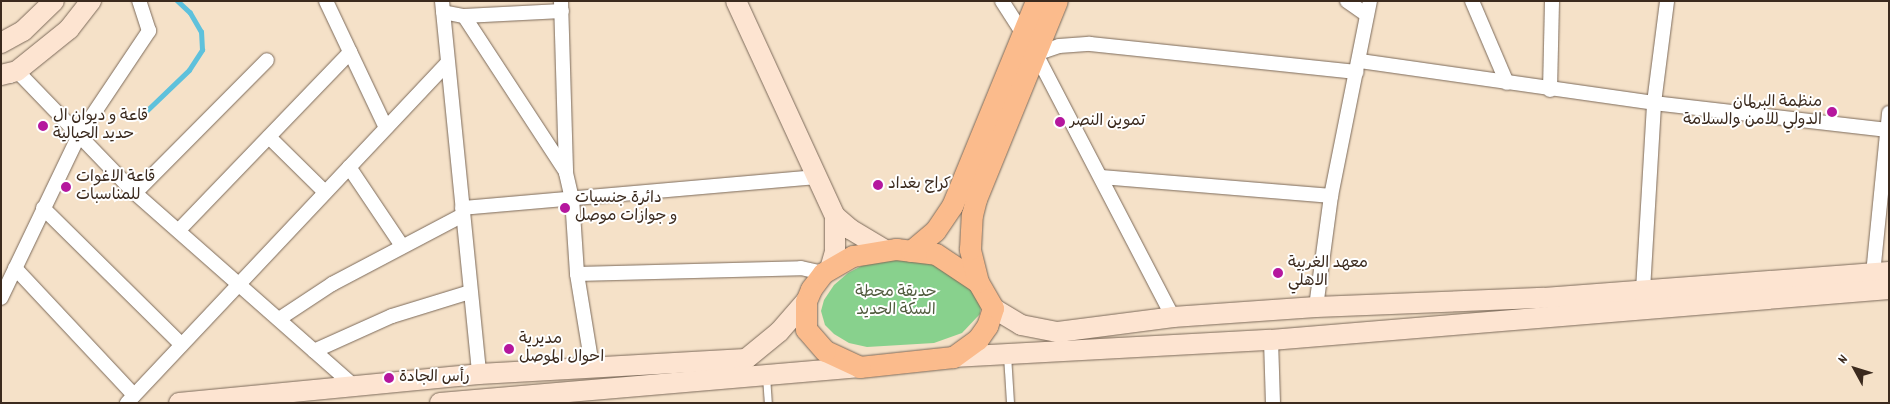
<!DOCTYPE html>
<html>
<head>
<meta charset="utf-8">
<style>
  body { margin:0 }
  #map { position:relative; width:1890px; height:404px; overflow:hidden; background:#f5e1c8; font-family:Dekko,"Playpen Sans Arabic",sans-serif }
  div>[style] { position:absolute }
  .green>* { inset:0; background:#88d18d }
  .stream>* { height:4.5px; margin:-2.25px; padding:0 2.25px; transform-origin:2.25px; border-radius:2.25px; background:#5ec1dc }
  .roads { filter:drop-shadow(0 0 1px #7c6a5a) drop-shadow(0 0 1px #7c6a5a) }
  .service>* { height:7px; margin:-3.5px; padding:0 3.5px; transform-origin:3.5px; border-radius:3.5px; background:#fff }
  .minor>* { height:14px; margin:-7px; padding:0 7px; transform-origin:7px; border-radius:7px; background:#fff }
  .secondary>* { height:20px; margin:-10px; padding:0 10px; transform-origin:10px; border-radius:10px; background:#fde4d1 }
  .primary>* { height:21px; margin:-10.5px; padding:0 10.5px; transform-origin:10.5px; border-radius:10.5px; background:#fbbb8c }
  .dots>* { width:14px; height:14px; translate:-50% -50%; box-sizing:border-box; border:2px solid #fff; border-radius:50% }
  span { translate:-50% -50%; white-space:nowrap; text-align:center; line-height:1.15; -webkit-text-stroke:4px #fff; paint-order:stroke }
  .poi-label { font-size:16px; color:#3b2a1e }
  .right { translate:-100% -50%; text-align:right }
  .left { translate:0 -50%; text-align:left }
  .park-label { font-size:16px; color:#525c3f }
  .frame { position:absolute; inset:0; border:2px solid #3b2a1e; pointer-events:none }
  .north { position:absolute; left:1830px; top:344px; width:50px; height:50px; -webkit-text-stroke:4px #fff; paint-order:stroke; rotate:309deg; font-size:14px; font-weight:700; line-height:20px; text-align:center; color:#3b2a1e }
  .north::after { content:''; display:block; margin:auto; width:18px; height:22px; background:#3b2a1e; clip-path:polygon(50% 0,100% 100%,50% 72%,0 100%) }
</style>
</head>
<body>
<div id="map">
  <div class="green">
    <div style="clip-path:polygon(894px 258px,936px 263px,970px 286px,981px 305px,980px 314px,962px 333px,934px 343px,867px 347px,849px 343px,834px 334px,825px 325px,821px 311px,824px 300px,834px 285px,848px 273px,869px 262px)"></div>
  </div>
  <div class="stream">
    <div style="left:139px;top:118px;width:69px;rotate:-43.8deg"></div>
    <div style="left:189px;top:70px;width:24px;rotate:-57deg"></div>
    <div style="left:202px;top:50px;width:18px;rotate:-93deg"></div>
    <div style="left:201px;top:32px;width:22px;rotate:-120deg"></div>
    <div style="left:190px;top:13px;width:18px;rotate:-137deg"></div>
  </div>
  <div class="roads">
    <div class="service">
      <div style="left:1007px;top:355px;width:48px;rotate:86.4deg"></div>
      <div style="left:766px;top:376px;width:27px;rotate:86deg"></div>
    </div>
    <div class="minor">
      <div style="left:326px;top:1px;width:138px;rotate:64.7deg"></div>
      <div style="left:442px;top:1px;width:375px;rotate:84.3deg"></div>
      <div style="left:561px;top:1px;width:172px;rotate:88.3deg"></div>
      <div style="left:566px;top:173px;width:26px;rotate:77deg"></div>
      <div style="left:572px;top:198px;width:76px;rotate:86.2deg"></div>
      <div style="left:577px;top:274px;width:93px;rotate:80.7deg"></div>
      <div style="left:1002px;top:1px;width:63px;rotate:57.3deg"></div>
      <div style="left:1036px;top:54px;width:297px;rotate:62.5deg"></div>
      <div style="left:1347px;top:1px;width:24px;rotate:35deg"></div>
      <div style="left:1472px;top:1px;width:89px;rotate:66.9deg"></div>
      <div style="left:443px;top:12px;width:21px;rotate:11deg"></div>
      <div style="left:464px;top:16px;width:98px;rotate:-2.9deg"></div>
      <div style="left:464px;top:16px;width:186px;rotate:56.8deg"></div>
      <div style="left:1036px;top:54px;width:24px;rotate:-19deg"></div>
      <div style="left:1059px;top:46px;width:31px;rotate:-4deg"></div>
      <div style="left:1090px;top:44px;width:268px;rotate:6deg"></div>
      <div style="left:1360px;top:61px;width:297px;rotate:8.1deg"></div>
      <div style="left:1654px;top:103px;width:237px;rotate:6.6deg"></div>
      <div style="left:10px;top:76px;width:9px;rotate:-36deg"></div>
      <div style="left:17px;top:71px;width:170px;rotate:46deg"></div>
      <div style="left:135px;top:193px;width:293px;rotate:41.4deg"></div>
      <div style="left:1550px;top:90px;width:89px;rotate:-88.7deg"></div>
      <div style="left:269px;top:137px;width:78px;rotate:44.5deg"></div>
      <div style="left:349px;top:167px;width:95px;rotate:56.1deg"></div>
      <div style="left:1102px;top:177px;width:230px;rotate:4.7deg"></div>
      <div style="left:135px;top:193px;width:187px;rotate:-45.2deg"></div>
      <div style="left:43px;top:208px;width:194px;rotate:44.6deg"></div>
      <div style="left:462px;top:208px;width:355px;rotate:-5deg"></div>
      <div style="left:179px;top:230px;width:247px;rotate:-46.1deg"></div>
      <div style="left:15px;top:268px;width:174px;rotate:46.9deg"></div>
      <div style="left:577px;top:274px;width:224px;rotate:-1.5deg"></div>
      <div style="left:801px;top:268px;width:23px;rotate:13deg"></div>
      <div style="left:1873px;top:274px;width:162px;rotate:-84.3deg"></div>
      <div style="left:1643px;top:290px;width:187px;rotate:-86.6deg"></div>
      <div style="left:1654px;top:103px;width:103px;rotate:-82.7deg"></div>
      <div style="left:1px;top:298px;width:178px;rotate:-64.4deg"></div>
      <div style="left:78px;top:137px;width:128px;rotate:-56.2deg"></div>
      <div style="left:149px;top:31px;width:32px;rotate:-108deg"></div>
      <div style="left:1316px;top:307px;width:112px;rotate:-82.3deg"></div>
      <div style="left:1331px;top:196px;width:199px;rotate:-78.7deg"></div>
      <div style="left:279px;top:319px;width:64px;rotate:-33.4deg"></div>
      <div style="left:332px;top:284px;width:148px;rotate:-27.8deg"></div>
      <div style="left:1271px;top:340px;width:63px;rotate:88.2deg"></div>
      <div style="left:314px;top:351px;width:85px;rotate:-24.2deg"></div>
      <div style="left:392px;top:316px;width:82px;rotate:-17.1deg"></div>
      <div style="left:127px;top:403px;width:465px;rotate:-46.7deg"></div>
    </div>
    <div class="secondary">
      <div style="left:736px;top:1px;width:237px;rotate:65.3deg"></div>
      <div style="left:835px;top:216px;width:20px;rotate:41deg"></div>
      <div style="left:850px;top:229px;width:41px;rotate:31deg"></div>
      <div style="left:1px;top:43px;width:25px;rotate:-29deg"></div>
      <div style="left:23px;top:31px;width:43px;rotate:-44.1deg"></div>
      <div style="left:1px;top:75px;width:16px;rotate:-14deg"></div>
      <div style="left:17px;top:71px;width:67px;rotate:-38.9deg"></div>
      <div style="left:69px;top:29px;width:36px;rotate:-52deg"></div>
      <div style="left:830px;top:269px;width:18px;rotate:-74deg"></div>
      <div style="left:835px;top:252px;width:36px;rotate:-90deg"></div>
      <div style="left:993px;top:308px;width:33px;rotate:31deg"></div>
      <div style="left:1021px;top:325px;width:38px;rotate:11deg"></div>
      <div style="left:1058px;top:332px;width:116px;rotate:-7.4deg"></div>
      <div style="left:1173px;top:317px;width:143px;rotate:-4deg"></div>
      <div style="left:1316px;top:307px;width:228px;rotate:-2.3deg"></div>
      <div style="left:1544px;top:298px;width:346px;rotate:-4.3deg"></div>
      <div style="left:953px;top:357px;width:318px;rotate:-3.1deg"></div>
      <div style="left:1271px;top:340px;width:620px;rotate:-4.72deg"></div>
      <div style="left:179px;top:403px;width:301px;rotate:-5.5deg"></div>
      <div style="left:479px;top:374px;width:267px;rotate:-3.2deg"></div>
      <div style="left:746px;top:359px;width:43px;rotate:-39.3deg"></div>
      <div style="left:779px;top:332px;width:41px;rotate:-48.9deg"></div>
      <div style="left:440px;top:403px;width:422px;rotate:-4.9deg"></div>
    </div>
    <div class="primary">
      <div style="left:896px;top:249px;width:40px;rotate:7.1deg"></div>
      <div style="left:936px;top:254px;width:50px;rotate:33.7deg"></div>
      <div style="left:978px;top:282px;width:30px;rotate:60deg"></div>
      <div style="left:993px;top:308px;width:19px;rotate:108deg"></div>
      <div style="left:987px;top:326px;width:16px;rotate:125deg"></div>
      <div style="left:978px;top:339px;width:31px;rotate:144deg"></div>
      <div style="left:953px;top:357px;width:94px;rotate:173.9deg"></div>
      <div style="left:860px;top:367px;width:38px;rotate:-155deg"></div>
      <div style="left:825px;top:351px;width:29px;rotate:-131deg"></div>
      <div style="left:806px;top:329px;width:28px;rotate:-90deg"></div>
      <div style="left:806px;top:301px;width:13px;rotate:-67deg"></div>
      <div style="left:811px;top:289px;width:20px;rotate:-53deg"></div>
      <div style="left:823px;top:273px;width:34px;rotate:-30deg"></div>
      <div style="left:853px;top:256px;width:44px;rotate:-9.2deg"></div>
      <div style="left:911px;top:251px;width:31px;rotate:-40deg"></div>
      <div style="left:935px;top:231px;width:30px;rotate:-56deg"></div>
      <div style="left:952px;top:206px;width:222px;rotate:-67.7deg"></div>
      <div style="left:978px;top:282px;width:34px;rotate:-104deg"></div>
      <div style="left:970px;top:249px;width:34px;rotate:-87deg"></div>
      <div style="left:972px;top:215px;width:16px;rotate:-76deg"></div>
      <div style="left:976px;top:199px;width:214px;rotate:-67.8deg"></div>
    </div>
  </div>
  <div class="dots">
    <div style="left:1832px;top:112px;background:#b5179e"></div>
    <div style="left:1060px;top:122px;background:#b5179e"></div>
    <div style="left:43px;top:126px;background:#b5179e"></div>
    <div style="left:878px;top:185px;background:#b5179e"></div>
    <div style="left:66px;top:187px;background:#b5179e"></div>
    <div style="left:565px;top:208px;background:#b5179e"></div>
    <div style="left:1278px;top:273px;background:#b5179e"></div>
    <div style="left:509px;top:349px;background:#b5179e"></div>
    <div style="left:389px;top:378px;background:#b5179e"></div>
  </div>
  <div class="poi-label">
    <span class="right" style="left:1822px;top:112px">منظمة البرلمان<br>الدولي للامن والسلامة</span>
    <span class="left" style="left:53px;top:126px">قاعة و ديوان ال<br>حديد الحيالية</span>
    <span class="left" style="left:1070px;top:122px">تموين النصر</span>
    <span class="left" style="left:76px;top:187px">قاعة الاغوات<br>للمناسبات</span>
    <span class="left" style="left:888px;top:185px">كراج بغداد</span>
    <span class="left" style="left:575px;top:208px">دائرة جنسيات<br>و جوازات موصل</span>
    <span class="left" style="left:1288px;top:273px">معهد الغربية<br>الاهلي</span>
    <span class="left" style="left:519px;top:349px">مديرية<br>احوال الموصل</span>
    <span class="left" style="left:399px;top:378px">رأس الجادة</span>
  </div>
  <div class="park-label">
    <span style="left:896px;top:302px">حديقة محطة<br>السكة الحديد</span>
  </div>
  <div class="frame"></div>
  <div class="north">N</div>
</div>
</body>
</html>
